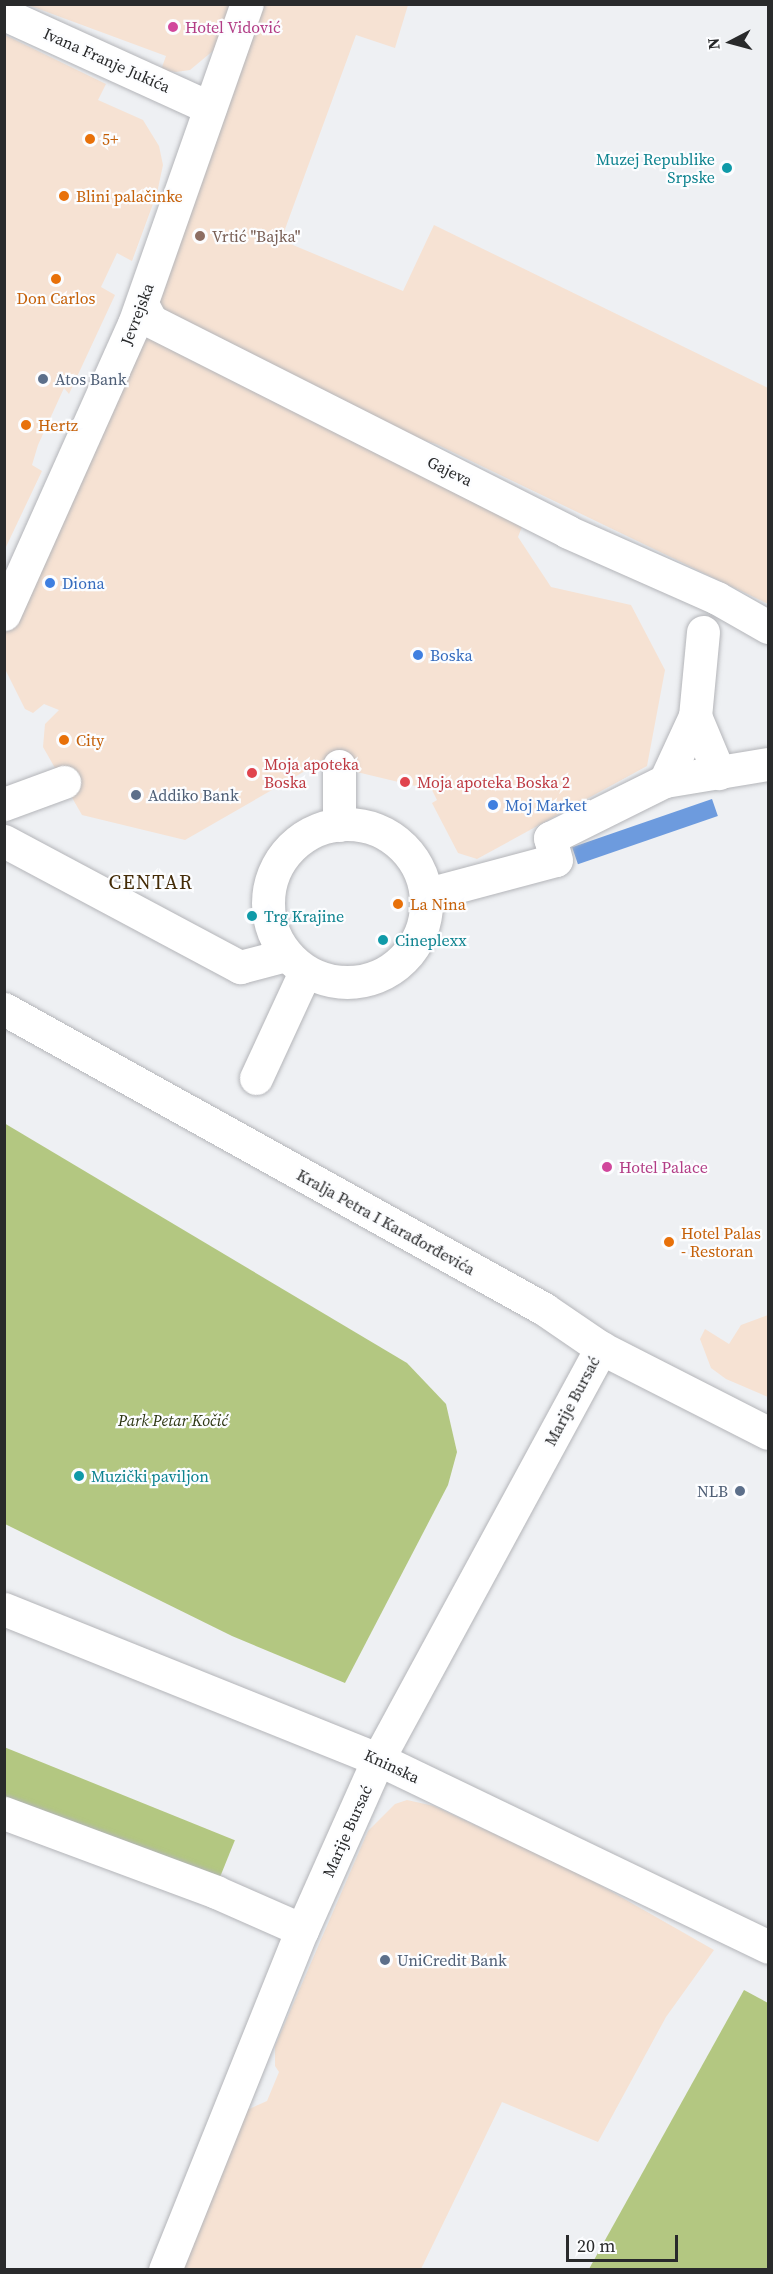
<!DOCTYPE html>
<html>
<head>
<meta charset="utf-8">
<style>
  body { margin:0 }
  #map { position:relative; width:773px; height:2274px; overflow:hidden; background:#eef0f3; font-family:"Source Serif 4",serif }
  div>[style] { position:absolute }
  .commercial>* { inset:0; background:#f6e2d3 }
  .green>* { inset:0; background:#b3c781; transform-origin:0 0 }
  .water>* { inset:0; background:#6d9bde; transform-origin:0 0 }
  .roads { filter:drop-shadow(0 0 2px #b4b5b9) drop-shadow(0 0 2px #b4b5b9) }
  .street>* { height:33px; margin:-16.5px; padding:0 16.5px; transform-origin:16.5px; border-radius:16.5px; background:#fff }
  .street>.ring { margin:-16.5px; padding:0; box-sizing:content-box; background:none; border:33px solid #fff; border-radius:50% }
  .secondary>* { height:33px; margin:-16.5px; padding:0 16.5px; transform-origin:16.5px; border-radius:16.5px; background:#fff }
  .dots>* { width:16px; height:16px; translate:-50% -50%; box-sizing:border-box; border:3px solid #fcfdff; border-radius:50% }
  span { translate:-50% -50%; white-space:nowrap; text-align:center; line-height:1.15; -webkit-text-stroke:4.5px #fcfdff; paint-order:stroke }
  .hotel-label { font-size:16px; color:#b23c85 }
  .left { translate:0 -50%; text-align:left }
  .street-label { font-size:16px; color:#292a2b }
  .food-label { font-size:16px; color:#c56008 }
  .culture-label { font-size:16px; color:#0d838f }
  .right { translate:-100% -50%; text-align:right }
  .education-label { font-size:16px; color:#785e54 }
  .service-label { font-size:16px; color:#4e5e75 }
  .shop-label { font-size:16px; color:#366cbe }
  .health-label { font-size:16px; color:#be3a42 }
  .park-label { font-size:16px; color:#2c3511; font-style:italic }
  .quarter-label { font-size:20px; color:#432b07; letter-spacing:1.5px }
  .frame { position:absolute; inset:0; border:6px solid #292a2b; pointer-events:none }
  .north { position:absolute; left:701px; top:12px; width:60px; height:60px; -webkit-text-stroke:4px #fcfdff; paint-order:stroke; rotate:264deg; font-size:16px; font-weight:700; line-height:24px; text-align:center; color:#292a2b }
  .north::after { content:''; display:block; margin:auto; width:21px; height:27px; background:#292a2b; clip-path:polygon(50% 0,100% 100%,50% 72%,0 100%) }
  .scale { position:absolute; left:566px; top:2235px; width:112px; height:27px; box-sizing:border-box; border:3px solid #292a2b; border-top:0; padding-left:8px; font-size:18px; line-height:21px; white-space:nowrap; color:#292a2b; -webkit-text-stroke:4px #fcfdff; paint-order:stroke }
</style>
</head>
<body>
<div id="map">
  <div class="commercial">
    <div style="clip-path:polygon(28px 5px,230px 5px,214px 50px,190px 70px,176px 72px,161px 70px,166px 56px)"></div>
    <div style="clip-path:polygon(262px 5px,408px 5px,395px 48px,356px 35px,281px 240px,403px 291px,434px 225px,768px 388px,768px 604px,436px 444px,407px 435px,155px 310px)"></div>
    <div style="clip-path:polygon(5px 35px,106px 84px,98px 100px,143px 120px,159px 146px,163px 165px,157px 193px,132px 261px,117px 253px,101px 287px,115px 295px,69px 394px,64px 388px,38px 445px,32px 465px,42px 471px,5px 549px)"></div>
    <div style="clip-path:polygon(134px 324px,526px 516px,518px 537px,551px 587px,631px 605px,665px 670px,647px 766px,477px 859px,458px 853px,432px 803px,437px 800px,432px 790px,319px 763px,185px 840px,82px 815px,43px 747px,45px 724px,59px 710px,44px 704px,33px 713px,25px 709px,5px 669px,5px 614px)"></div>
    <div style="clip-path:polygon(768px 1315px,768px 1397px,726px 1379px,711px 1368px,700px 1339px,705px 1329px,729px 1344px,741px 1325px)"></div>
    <div style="clip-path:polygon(407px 1800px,434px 1806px,577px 1872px,714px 1950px,666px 2017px,598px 2142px,502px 2102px,421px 2269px,179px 2270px,247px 2110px,267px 2101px,279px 2072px,275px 2066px,275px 2046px,368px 1831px,395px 1804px)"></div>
  </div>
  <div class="green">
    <div style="clip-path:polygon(4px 1123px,407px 1363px,446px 1404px,457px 1452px,448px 1485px,345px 1683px,232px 1636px,5px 1524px)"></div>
    <div style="left:4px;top:1747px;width:249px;height:52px;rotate:22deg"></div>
    <div style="clip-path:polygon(744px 1990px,768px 2003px,768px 2269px,589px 2269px)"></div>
  </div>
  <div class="water">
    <div style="left:712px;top:799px;width:18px;height:148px;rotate:71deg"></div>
  </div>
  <div class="roads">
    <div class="street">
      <div style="left:4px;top:14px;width:226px;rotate:24.5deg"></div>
      <div style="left:142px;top:304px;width:19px;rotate:62deg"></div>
      <div style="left:151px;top:321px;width:467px;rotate:26.8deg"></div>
      <div style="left:568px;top:532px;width:163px;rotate:23.9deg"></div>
      <div style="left:717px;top:598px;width:59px;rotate:29.6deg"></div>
      <div style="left:4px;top:614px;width:318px;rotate:-65.9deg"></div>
      <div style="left:134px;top:324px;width:339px;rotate:-70.6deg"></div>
      <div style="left:703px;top:632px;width:84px;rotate:95.4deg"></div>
      <div style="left:695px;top:716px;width:62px;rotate:67.2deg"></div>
      <div style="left:665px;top:781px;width:72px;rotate:-65.2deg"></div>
      <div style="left:4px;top:804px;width:64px;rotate:-20.1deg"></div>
      <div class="ring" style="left:268px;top:824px;width:125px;height:125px"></div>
      <div style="left:339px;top:825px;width:59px;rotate:-90deg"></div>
      <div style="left:4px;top:841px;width:268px;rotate:28.1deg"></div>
      <div style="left:240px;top:967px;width:48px;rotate:-14.6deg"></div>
      <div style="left:428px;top:894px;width:132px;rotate:-14.9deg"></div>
      <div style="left:556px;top:860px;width:23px;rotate:-105deg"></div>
      <div style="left:550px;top:838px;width:128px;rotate:-26.4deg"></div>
      <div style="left:665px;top:781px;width:104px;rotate:-9.4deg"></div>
      <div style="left:256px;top:1078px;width:117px;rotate:-65.2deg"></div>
      <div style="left:4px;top:1813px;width:226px;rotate:20.4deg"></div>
      <div style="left:216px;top:1892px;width:94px;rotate:23.8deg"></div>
      <div style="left:165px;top:2270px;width:367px;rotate:-68.1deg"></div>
      <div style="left:302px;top:1930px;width:187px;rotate:-66deg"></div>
      <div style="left:378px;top:1759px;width:468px;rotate:-61.5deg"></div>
    </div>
    <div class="secondary">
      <div style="left:4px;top:1009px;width:618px;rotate:29.05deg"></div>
      <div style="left:544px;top:1309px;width:69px;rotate:34.4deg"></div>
      <div style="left:601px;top:1348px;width:187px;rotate:27deg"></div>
      <div style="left:4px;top:1609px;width:403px;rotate:21.9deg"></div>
      <div style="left:378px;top:1759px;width:433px;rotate:25.7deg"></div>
    </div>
  </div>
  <div class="dots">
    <div style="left:173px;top:27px;background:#d1479c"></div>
    <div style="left:90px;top:139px;background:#e8710a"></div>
    <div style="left:727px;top:168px;background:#0f9aa8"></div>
    <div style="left:64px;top:196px;background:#e8710a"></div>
    <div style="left:200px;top:236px;background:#8d6e63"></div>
    <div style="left:56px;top:279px;background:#e8710a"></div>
    <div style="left:43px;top:379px;background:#5c6f8a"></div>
    <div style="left:26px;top:425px;background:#e8710a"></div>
    <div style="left:50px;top:583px;background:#3f7fe0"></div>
    <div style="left:418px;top:655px;background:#3f7fe0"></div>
    <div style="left:64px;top:740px;background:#e8710a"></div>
    <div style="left:252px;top:773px;background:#e0444e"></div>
    <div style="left:405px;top:782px;background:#e0444e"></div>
    <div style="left:136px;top:795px;background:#5c6f8a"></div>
    <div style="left:493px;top:805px;background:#3f7fe0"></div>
    <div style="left:398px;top:904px;background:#e8710a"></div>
    <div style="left:252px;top:916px;background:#0f9aa8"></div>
    <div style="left:383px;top:940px;background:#0f9aa8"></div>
    <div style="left:607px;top:1167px;background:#d1479c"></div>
    <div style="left:669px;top:1242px;background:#e8710a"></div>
    <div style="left:79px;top:1476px;background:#0f9aa8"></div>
    <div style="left:740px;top:1491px;background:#5c6f8a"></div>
    <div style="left:385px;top:1960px;background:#5c6f8a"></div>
  </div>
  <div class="hotel-label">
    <span class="left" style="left:185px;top:27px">Hotel Vidović</span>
    <span class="left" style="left:619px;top:1167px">Hotel Palace</span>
  </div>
  <div class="street-label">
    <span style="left:107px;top:60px;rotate:24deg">Ivana Franje Jukića</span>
    <span style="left:137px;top:314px;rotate:-69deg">Jevrejska</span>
    <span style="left:450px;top:471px;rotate:26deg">Gajeva</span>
    <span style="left:386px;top:1222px;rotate:29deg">Kralja Petra I Karađorđevića</span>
    <span style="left:572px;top:1401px;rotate:-62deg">Marije Bursać</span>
    <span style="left:392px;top:1766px;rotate:25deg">Kninska</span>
    <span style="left:347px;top:1831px;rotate:-66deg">Marije Bursać</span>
  </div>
  <div class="food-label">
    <span class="left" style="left:102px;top:139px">5+</span>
    <span class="left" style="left:76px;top:196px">Blini palačinke</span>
    <span style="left:56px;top:298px">Don Carlos</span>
    <span class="left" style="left:38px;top:425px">Hertz</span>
    <span class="left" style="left:76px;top:740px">City</span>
    <span class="left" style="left:410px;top:904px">La Nina</span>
    <span class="left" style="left:681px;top:1242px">Hotel Palas<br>- Restoran</span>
  </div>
  <div class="culture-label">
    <span class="right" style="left:715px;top:168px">Muzej Republike<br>Srpske</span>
    <span class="left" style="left:264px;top:916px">Trg Krajine</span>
    <span class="left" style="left:395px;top:940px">Cineplexx</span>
    <span class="left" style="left:91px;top:1476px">Muzički paviljon</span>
  </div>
  <div class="education-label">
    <span class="left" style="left:212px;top:236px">Vrtić "Bajka"</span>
  </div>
  <div class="service-label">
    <span class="left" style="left:55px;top:379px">Atos Bank</span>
    <span class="left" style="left:148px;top:795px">Addiko Bank</span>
    <span class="right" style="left:728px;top:1491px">NLB</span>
    <span class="left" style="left:397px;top:1960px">UniCredit Bank</span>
  </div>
  <div class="shop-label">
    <span class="left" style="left:62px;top:583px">Diona</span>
    <span class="left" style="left:430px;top:655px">Boska</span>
    <span class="left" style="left:505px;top:805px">Moj Market</span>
  </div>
  <div class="health-label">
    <span class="left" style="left:264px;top:773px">Moja apoteka<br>Boska</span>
    <span class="left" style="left:417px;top:782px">Moja apoteka Boska 2</span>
  </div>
  <div class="park-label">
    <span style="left:173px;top:1420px">Park Petar Kočić</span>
  </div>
  <div class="quarter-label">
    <span style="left:151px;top:882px">CENTAR</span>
  </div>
  <div class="frame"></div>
  <div class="north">N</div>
  <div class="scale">20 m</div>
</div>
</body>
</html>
